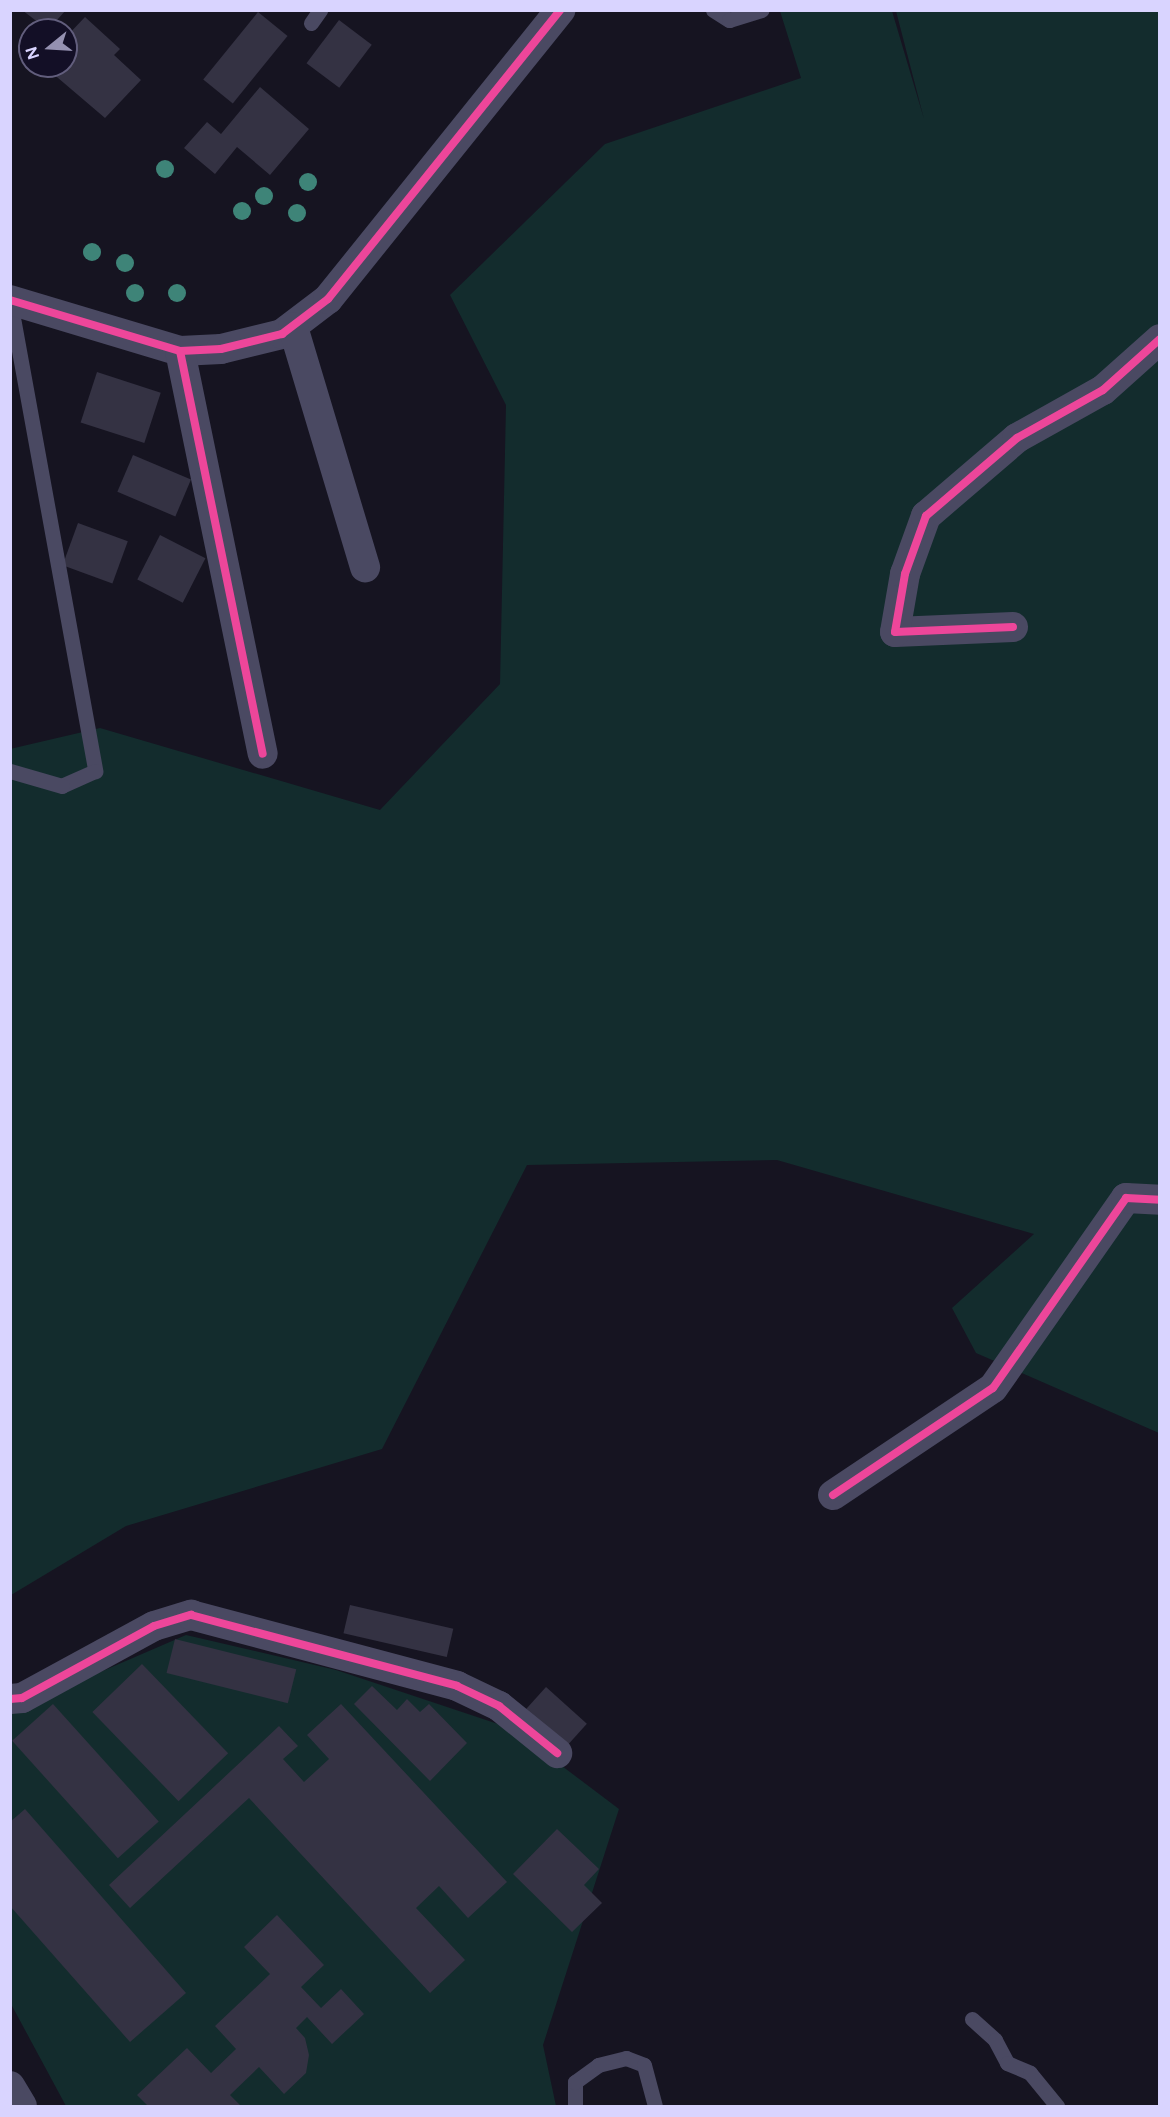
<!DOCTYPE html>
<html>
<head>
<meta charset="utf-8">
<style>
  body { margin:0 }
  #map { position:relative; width:1170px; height:2117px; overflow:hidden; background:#161421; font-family:Figtree,sans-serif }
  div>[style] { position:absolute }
  .green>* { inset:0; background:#132c2d }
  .building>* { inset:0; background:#343243; transform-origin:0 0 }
  .service>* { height:15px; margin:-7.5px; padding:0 7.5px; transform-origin:7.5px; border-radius:7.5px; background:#4a4962 }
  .minor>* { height:30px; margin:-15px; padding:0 15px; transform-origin:15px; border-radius:15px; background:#4a4962 }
  .cycleway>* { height:8px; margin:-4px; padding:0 4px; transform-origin:4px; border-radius:4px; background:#ed469a }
  .trees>* { width:18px; height:18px; margin:-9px; border-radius:50%; background:#3e8478 }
  span { translate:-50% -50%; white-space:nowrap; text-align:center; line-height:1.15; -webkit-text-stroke:5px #130f26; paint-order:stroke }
  .frame { position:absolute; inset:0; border:12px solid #d9d4ff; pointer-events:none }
  .north { position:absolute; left:18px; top:18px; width:60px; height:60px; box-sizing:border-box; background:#130f26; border:2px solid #625e7d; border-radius:50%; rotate:252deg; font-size:16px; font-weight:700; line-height:24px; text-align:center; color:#d9d4ff }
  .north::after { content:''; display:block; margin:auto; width:21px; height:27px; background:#9591b1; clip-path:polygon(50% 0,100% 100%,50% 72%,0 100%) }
</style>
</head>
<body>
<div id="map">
  <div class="green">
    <div style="clip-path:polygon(780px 11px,892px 11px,924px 119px,896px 11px,1159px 11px,1159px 1433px,976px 1353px,952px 1308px,1034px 1234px,777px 1160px,527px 1165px,382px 1449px,126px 1526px,11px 1595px,10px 749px,100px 728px,380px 810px,500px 684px,506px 405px,450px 295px,605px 144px,801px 78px)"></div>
    <div style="clip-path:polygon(186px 1635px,336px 1670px,513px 1729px,619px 1809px,543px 2045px,556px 2106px,66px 2106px,11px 2004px,10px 1711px)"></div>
  </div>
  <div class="building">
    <div style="clip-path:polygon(22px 10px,66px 10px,48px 30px)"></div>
    <div style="left:258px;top:12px;width:38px;height:87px;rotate:39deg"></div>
    <div style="clip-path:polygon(85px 17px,120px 49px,114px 55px,141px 80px,105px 118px,44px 66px,66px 66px,66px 37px)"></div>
    <div style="left:339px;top:20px;width:41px;height:54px;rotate:37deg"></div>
    <div style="clip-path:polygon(260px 87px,309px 129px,270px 175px,237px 147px,215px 174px,184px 148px,207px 122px,221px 134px)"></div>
    <div style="left:97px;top:372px;width:67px;height:53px;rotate:18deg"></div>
    <div style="left:133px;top:455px;width:63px;height:40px;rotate:23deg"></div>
    <div style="left:78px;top:523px;width:53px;height:45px;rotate:20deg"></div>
    <div style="left:160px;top:535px;width:51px;height:50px;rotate:27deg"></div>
    <div style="left:350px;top:1605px;width:106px;height:29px;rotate:13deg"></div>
    <div style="left:175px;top:1639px;width:125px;height:35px;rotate:14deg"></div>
    <div style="left:142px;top:1664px;width:124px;height:69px;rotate:46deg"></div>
    <div style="clip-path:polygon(372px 1686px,397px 1710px,407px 1699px,420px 1712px,429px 1704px,467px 1743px,430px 1781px,354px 1704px)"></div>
    <div style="left:546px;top:1687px;width:55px;height:32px;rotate:42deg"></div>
    <div style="left:53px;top:1704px;width:158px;height:55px;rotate:48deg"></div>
    <div style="clip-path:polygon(341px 1704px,507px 1882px,468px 1918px,439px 1886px,416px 1908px,465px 1960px,430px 1993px,249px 1798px,130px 1908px,109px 1885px,279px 1726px,298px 1746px,283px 1759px,304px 1782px,329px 1759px,307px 1735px)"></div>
    <div style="clip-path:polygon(25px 1809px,186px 1993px,130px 2042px,10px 1906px,10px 1822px)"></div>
    <div style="clip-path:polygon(557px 1829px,599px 1869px,584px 1885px,602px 1903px,572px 1932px,513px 1874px)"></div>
    <div style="clip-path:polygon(277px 1915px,324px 1965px,301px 1987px,321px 2008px,341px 1989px,364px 2014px,332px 2044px,307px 2017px,296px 2028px,305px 2038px,309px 2055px,306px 2073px,284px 2094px,259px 2067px,230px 2095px,241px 2106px,148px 2106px,137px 2095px,187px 2048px,211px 2073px,236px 2049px,215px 2026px,270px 1974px,244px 1947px)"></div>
  </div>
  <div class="service">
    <div style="left:713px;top:10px;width:19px;rotate:32deg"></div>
    <div style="left:729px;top:20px;width:34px;rotate:-17deg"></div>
    <div style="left:311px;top:23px;width:16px;rotate:-55deg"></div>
    <div style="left:10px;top:301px;width:478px;rotate:79.7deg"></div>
    <div style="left:95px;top:771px;width:36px;rotate:156deg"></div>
    <div style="left:62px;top:786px;width:54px;rotate:-163.9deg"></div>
    <div style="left:972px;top:2019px;width:31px;rotate:42deg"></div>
    <div style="left:995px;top:2040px;width:26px;rotate:62deg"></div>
    <div style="left:1007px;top:2063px;width:25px;rotate:23deg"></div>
    <div style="left:1030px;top:2073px;width:43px;rotate:50.7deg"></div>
    <div style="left:575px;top:2106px;width:24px;rotate:-90deg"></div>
    <div style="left:575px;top:2082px;width:29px;rotate:-36deg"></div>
    <div style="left:598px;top:2065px;width:29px;rotate:-14deg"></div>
    <div style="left:626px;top:2058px;width:19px;rotate:21deg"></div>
    <div style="left:644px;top:2065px;width:42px;rotate:75deg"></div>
  </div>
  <div class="minor">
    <div style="left:10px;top:300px;width:177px;rotate:16.7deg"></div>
    <div style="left:180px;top:351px;width:41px;rotate:-2.8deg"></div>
    <div style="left:221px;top:349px;width:63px;rotate:-13.8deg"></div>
    <div style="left:282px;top:334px;width:58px;rotate:-37.3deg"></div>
    <div style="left:328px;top:299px;width:371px;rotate:-51.2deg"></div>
    <div style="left:293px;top:327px;width:251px;rotate:73.3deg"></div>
    <div style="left:180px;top:351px;width:411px;rotate:78.4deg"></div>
    <div style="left:1013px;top:627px;width:118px;rotate:177.6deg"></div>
    <div style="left:895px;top:632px;width:59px;rotate:-80.2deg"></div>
    <div style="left:905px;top:574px;width:62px;rotate:-70.1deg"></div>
    <div style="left:926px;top:516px;width:120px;rotate:-40.6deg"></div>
    <div style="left:1017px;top:438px;width:98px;rotate:-29.2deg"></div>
    <div style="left:1103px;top:390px;width:76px;rotate:-41.8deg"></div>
    <div style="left:833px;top:1495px;width:192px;rotate:-33.8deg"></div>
    <div style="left:993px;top:1388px;width:232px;rotate:-55deg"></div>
    <div style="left:1126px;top:1198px;width:34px;rotate:3deg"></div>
    <div style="left:10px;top:1699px;width:12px;rotate:-5deg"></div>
    <div style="left:22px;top:1698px;width:150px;rotate:-28.6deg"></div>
    <div style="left:154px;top:1626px;width:39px;rotate:-17deg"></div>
    <div style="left:191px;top:1615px;width:275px;rotate:14.9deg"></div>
    <div style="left:457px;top:1686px;width:47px;rotate:25.5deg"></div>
    <div style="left:499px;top:1706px;width:75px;rotate:39deg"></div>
    <div style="left:10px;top:2086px;width:23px;rotate:59deg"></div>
  </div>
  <div class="cycleway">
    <div style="left:10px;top:300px;width:177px;rotate:16.7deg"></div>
    <div style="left:180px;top:351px;width:41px;rotate:-2.8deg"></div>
    <div style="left:221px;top:349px;width:63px;rotate:-13.8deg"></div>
    <div style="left:282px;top:334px;width:58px;rotate:-37.3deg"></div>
    <div style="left:328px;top:299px;width:371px;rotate:-51.2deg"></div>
    <div style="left:180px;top:351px;width:411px;rotate:78.4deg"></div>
    <div style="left:1013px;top:627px;width:118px;rotate:177.6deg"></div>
    <div style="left:895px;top:632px;width:59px;rotate:-80.2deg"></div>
    <div style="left:905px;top:574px;width:62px;rotate:-70.1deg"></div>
    <div style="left:926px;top:516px;width:120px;rotate:-40.6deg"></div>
    <div style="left:1017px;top:438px;width:98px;rotate:-29.2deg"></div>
    <div style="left:1103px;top:390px;width:76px;rotate:-41.8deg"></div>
    <div style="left:833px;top:1495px;width:192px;rotate:-33.8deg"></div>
    <div style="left:993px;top:1388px;width:232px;rotate:-55deg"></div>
    <div style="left:1126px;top:1198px;width:34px;rotate:3deg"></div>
    <div style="left:10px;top:1699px;width:12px;rotate:-5deg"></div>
    <div style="left:22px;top:1698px;width:150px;rotate:-28.6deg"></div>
    <div style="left:154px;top:1626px;width:39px;rotate:-17deg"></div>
    <div style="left:191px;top:1615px;width:275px;rotate:14.9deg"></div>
    <div style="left:457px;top:1686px;width:47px;rotate:25.5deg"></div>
    <div style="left:499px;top:1706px;width:75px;rotate:39deg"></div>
  </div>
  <div class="trees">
    <div style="left:165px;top:169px"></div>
    <div style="left:308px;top:182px"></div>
    <div style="left:264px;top:196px"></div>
    <div style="left:242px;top:211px"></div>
    <div style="left:297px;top:213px"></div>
    <div style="left:92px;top:252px"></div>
    <div style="left:125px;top:263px"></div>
    <div style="left:135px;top:293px"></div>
    <div style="left:177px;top:293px"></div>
  </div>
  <div class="frame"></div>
  <div class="north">N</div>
</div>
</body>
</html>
